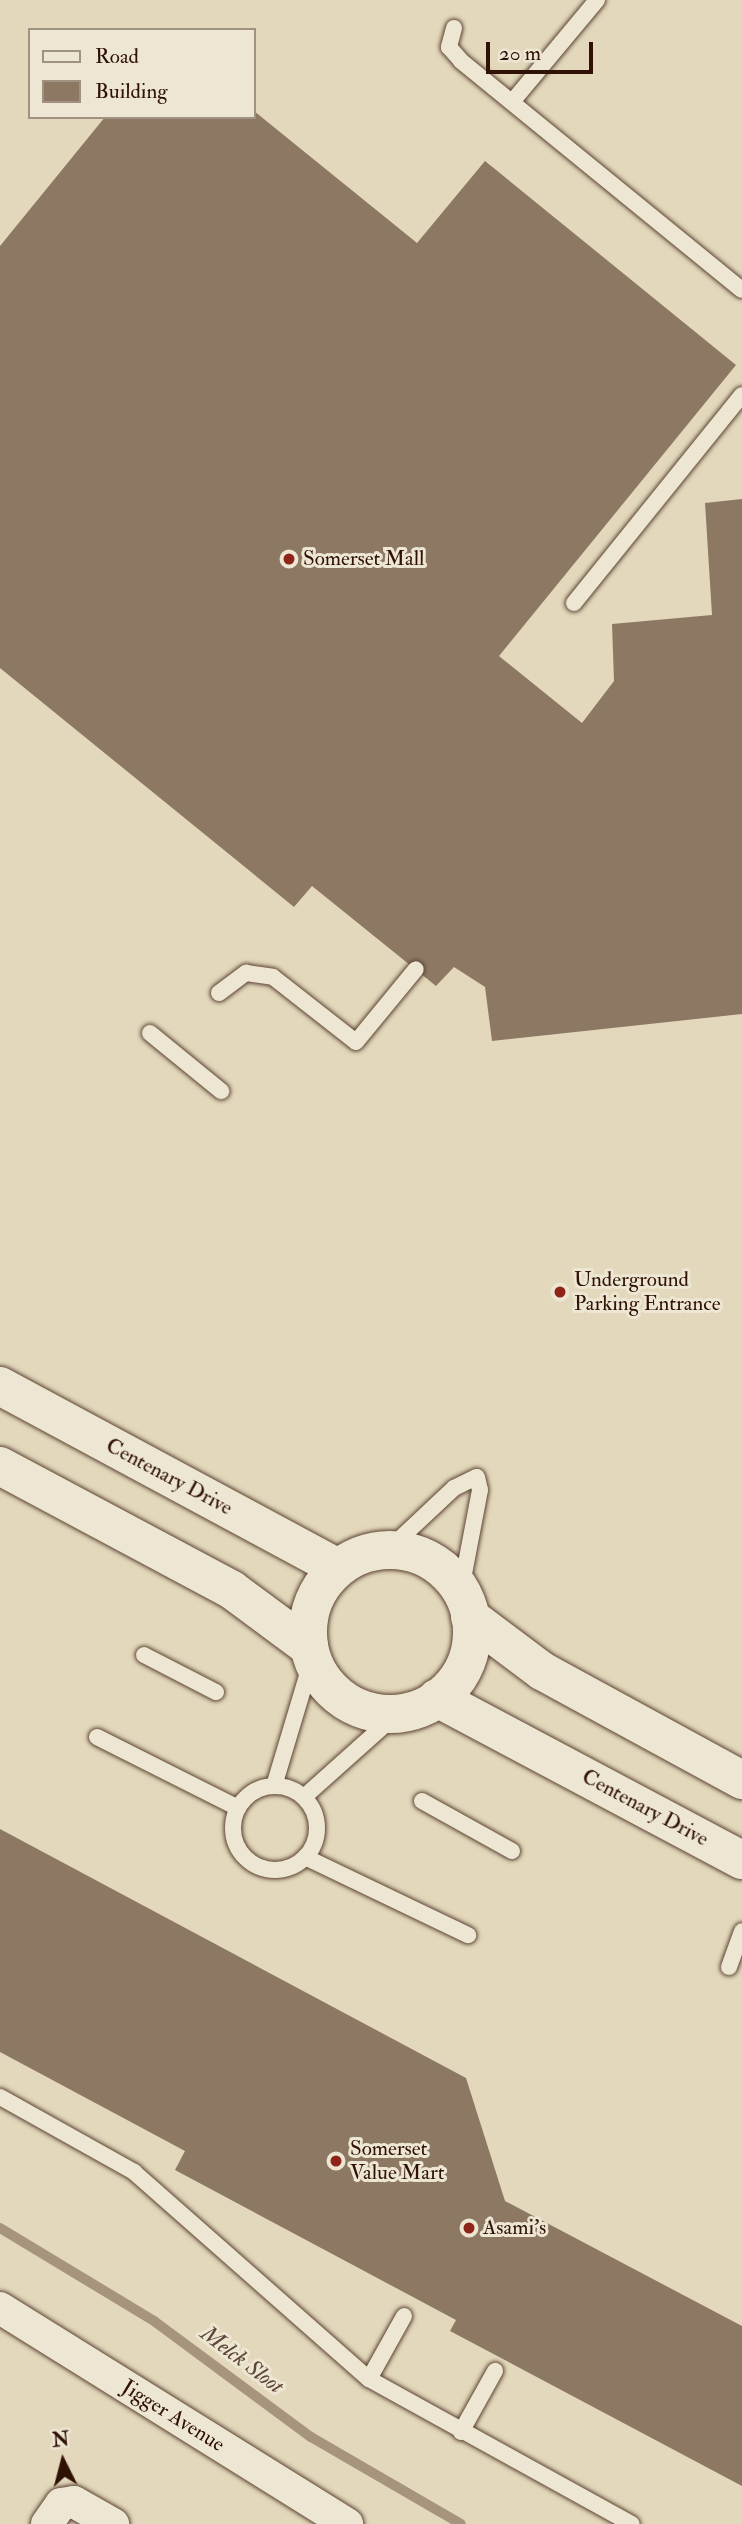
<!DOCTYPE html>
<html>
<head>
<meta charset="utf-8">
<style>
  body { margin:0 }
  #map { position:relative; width:742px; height:2524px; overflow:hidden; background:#e3d8bb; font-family:"IM FELL Double Pica",serif }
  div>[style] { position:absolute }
  .stream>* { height:10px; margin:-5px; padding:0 5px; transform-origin:5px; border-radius:5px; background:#a6947d }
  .building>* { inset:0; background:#8d7864 }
  .roads { filter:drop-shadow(0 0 2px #5d4333) drop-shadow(0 0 2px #5d4333) }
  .service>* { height:16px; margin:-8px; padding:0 8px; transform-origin:8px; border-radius:8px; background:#ede6d3 }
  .service>.ring { margin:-8px; padding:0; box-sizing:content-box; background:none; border:16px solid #ede6d3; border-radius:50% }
  .minor>* { height:32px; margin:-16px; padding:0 16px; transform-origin:16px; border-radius:16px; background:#ede6d3 }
  .tertiary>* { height:38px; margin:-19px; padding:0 19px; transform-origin:19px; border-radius:19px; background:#ede6d3 }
  .tertiary>.ring { margin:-19px; padding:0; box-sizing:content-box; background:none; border:38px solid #ede6d3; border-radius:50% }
  .dots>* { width:19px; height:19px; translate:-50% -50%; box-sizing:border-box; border:4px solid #ede6d3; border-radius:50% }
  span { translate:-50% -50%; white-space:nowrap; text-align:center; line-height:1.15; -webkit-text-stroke:6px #ede6d3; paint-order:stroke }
  .poi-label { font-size:21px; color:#301106 }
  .left { translate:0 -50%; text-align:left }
  .street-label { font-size:21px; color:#301106 }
  .water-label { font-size:23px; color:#5f4536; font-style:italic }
  .legend { position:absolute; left:28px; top:28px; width:228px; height:91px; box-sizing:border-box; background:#ede6d3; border:2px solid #a19181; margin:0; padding:9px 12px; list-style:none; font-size:21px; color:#301106 }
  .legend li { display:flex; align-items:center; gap:14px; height:35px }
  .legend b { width:35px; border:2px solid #a19181 }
  .north { position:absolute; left:28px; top:2426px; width:70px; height:70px; -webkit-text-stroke:5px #ede6d3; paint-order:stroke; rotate:354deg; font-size:19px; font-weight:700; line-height:28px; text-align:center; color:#301106 }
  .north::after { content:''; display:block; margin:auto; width:24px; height:32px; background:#301106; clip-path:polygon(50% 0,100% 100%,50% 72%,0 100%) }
  .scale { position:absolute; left:486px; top:42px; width:107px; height:32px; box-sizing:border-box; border:4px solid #301106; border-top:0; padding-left:9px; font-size:21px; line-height:24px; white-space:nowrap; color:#301106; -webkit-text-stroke:5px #ede6d3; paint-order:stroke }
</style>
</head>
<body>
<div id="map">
  <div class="stream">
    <div style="left:0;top:2228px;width:180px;rotate:31.1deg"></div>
    <div style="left:154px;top:2321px;width:195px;rotate:36.5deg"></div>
    <div style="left:311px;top:2437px;width:173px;rotate:30.1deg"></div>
  </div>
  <div class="building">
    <div style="clip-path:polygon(254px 111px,417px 243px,485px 161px,736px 365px,499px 656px,582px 723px,614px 681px,612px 624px,712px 615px,705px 503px,742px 499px,742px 1014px,492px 1041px,485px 987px,454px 967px,436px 986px,312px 886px,294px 907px,0 668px,0 246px,105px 117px,254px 117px)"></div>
    <div style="clip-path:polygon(0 1829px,466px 2078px,505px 2201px,742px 2326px,742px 2486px,450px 2331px,456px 2320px,175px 2170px,185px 2151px,0 2052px)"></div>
  </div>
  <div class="roads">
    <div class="service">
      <div style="left:454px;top:28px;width:20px;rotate:105deg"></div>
      <div style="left:449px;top:47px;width:18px;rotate:49deg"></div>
      <div style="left:461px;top:61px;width:362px;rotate:39.2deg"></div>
      <div style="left:512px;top:102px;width:133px;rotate:-50.2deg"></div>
      <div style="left:574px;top:603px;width:267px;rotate:-51.1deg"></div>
      <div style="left:219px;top:993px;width:34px;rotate:-37deg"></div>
      <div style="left:246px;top:973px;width:27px;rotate:8deg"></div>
      <div style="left:273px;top:977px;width:105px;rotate:38.1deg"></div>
      <div style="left:356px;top:1042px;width:94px;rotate:-50.6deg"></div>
      <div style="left:150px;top:1033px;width:92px;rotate:39.2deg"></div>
      <div style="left:389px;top:1549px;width:89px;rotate:-43.2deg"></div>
      <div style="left:454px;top:1488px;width:25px;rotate:-26deg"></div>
      <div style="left:477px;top:1477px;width:13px;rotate:77deg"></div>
      <div style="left:480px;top:1490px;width:102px;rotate:100.8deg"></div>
      <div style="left:144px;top:1655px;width:81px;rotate:27.2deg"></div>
      <div style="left:97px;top:1737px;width:158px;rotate:26.7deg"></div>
      <div style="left:274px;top:1786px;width:133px;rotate:-73.3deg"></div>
      <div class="ring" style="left:233px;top:1786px;width:68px;height:68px"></div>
      <div style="left:304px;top:1797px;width:126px;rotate:-41.8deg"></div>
      <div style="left:422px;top:1801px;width:103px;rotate:29.1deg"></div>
      <div style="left:305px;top:1857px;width:181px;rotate:25.6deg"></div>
      <div style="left:729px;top:1967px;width:38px;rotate:-70deg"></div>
      <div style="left:0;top:2097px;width:154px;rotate:29.2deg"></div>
      <div style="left:134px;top:2172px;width:313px;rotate:41.4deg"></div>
      <div style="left:369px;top:2379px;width:300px;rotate:28.9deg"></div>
      <div style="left:369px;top:2379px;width:72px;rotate:-60.9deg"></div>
      <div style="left:461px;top:2432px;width:70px;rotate:-60.9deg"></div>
    </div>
    <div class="minor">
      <div style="left:0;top:2308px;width:409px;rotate:31.9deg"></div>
      <div style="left:47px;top:2524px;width:24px;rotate:-55deg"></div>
      <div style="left:61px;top:2504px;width:13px;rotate:-9deg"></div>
      <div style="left:74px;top:2502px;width:45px;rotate:29.4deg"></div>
    </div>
    <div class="tertiary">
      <div style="left:0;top:1386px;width:384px;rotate:28.3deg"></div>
      <div style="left:0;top:1466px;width:263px;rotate:28.1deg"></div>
      <div style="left:232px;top:1590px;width:96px;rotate:36.5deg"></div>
      <div class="ring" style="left:308px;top:1550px;width:126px;height:126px"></div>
      <div style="left:470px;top:1617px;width:90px;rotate:36.9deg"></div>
      <div style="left:542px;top:1671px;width:228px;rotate:28.6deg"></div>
      <div style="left:437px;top:1698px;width:345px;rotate:28deg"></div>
    </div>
  </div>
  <div class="dots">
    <div style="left:289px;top:559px;background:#8f2418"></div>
    <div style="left:560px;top:1292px;background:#8f2418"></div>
    <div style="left:336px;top:2161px;background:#8f2418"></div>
    <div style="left:469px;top:2228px;background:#8f2418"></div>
  </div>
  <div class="poi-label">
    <span class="left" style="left:303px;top:559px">Somerset Mall</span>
    <span class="left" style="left:574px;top:1292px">Underground<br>Parking Entrance</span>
    <span class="left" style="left:350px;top:2161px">Somerset<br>Value Mart</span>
    <span class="left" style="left:483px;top:2228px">Asami's</span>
  </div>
  <div class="street-label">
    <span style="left:169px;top:1477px;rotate:28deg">Centenary Drive</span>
    <span style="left:645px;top:1808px;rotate:28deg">Centenary Drive</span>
    <span style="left:173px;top:2416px;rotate:32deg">Jigger Avenue</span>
  </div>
  <div class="water-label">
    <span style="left:242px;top:2360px;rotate:37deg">Melck Sloot</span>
  </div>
  <ul class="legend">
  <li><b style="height:9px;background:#ede6d3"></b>Road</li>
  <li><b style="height:19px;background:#8d7864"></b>Building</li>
  </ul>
  <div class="north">N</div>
  <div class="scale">20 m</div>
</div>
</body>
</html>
